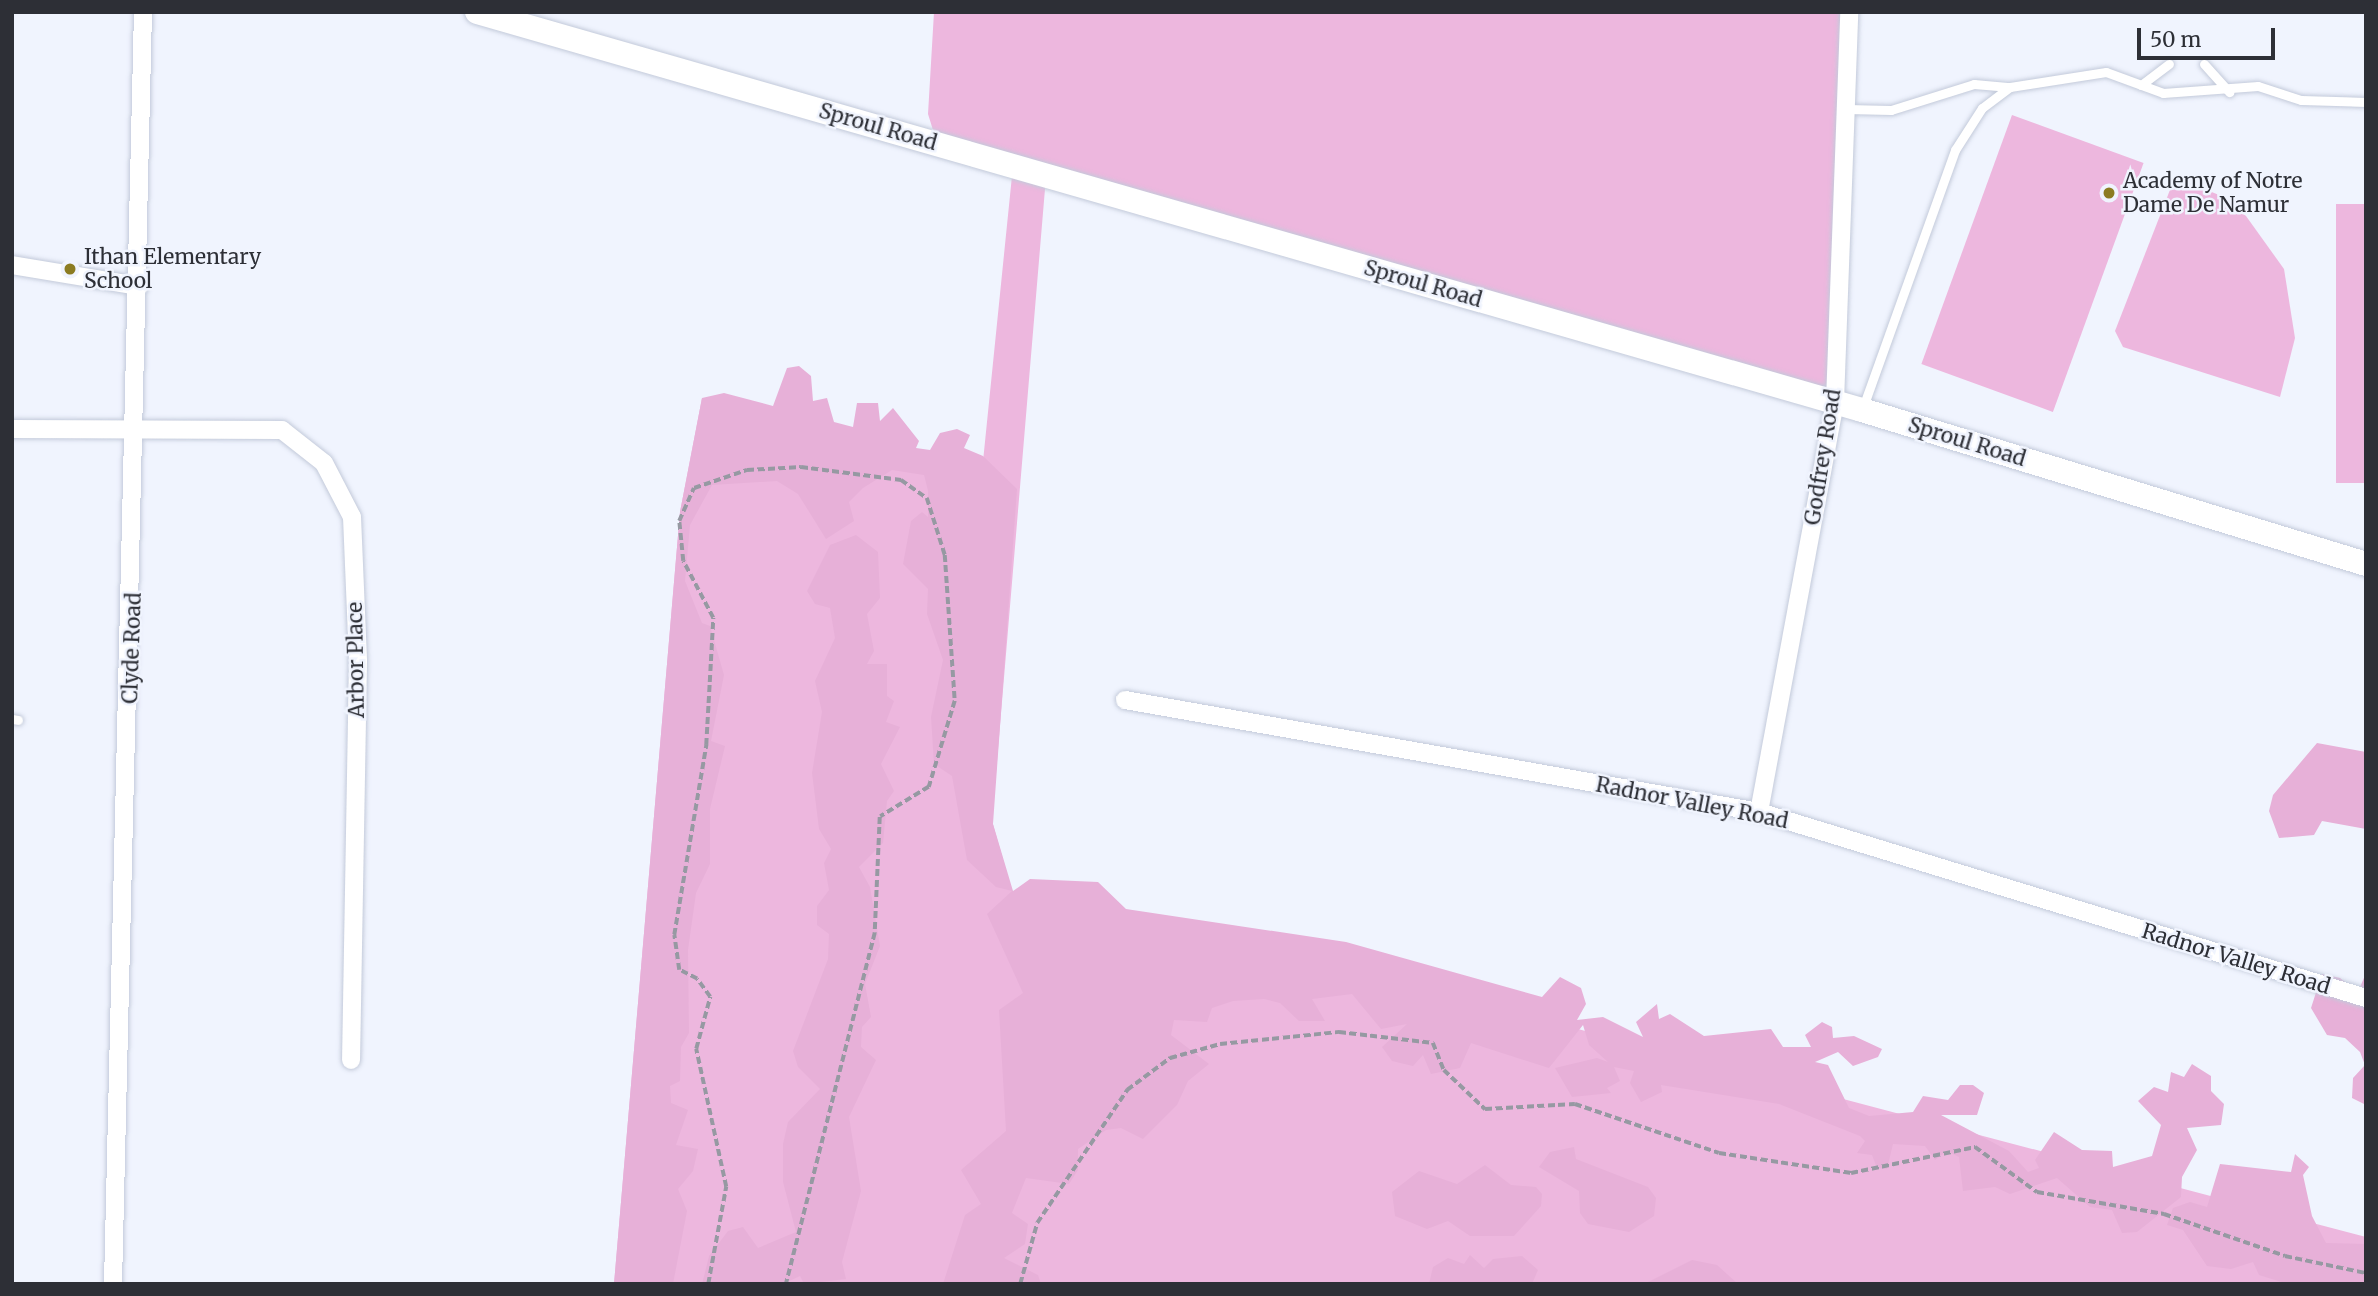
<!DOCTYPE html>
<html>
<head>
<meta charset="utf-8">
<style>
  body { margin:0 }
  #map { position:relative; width:2378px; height:1296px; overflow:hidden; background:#f0f4fe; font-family:Merriweather,serif }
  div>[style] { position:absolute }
  .green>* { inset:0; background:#edb7de; transform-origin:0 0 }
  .forest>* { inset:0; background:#e7b0d8 }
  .path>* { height:3.5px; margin-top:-1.75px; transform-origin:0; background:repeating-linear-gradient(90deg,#9699a2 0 7px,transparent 0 10.5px) }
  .roads { filter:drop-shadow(0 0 2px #c3cada) drop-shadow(0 0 2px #c3cada) }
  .lane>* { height:9px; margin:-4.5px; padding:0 4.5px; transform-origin:4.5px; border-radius:4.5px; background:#fff }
  .street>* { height:18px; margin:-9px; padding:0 9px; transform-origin:9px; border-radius:9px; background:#fff }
  .secondary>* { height:24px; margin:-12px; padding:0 12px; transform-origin:12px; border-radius:12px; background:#fff }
  .dots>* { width:19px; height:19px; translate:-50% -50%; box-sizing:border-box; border:4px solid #f0f4fe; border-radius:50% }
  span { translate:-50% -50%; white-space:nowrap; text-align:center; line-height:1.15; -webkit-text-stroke:5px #f0f4fe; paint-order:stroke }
  .street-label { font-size:21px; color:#2d2f36 }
  .poi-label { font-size:21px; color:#2d2f36 }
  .left { translate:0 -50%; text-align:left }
  .frame { position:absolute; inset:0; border:14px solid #2d2f36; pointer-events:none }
  .scale { position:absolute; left:2137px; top:28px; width:138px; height:32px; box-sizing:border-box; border:4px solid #2d2f36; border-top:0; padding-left:9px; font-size:21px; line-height:24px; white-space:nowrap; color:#2d2f36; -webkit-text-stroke:5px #f0f4fe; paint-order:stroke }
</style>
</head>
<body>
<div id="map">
  <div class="green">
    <div style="clip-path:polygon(934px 12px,1849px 12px,1835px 402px,1046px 177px,992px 821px,1012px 891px,1358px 971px,2366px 1237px,2366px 1284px,614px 1284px,680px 512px,702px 398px,981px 481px,1013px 166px,937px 143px,928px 114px)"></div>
    <div style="left:2012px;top:115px;width:140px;height:265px;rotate:20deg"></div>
    <div style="clip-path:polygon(2175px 177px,2219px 195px,2246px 216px,2284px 269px,2295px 338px,2280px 397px,2123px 347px,2115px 331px)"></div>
    <div style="left:2336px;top:204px;width:30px;height:279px"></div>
  </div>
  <div class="forest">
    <div style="clip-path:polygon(799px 366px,811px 376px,813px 401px,827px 398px,834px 422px,853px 427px,857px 403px,878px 403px,880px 421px,893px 408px,919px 441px,916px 448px,930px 450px,940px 433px,957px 429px,970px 435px,964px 448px,983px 456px,1017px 489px,993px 824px,1013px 891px,1030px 879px,1098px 882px,1126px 909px,1346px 942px,1542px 997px,1560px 977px,1581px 988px,1586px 1004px,1577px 1020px,1603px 1017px,1643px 1037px,1636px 1022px,1657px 1004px,1659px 1019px,1670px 1014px,1704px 1036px,1771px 1029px,1783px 1047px,1811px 1047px,1805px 1035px,1822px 1022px,1832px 1027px,1833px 1038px,1854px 1036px,1882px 1049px,1878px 1057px,1853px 1066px,1838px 1052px,1815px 1062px,1828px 1065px,1849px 1108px,1869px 1116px,1913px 1112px,1923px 1096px,1948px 1100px,1960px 1085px,1973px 1085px,1984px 1093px,1977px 1115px,1941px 1115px,2009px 1151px,2028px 1172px,2039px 1168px,2035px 1160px,2054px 1132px,2082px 1150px,2112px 1151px,2113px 1167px,2152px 1156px,2161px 1125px,2138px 1101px,2154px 1087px,2168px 1092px,2171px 1072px,2184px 1077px,2192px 1064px,2211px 1076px,2211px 1091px,2224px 1104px,2221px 1125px,2187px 1128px,2197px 1150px,2182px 1177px,2181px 1197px,2137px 1232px,2122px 1233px,2112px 1210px,2090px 1207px,2057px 1178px,2010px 1194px,1995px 1187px,1963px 1191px,1959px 1157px,1947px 1151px,1935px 1160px,1925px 1146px,1893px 1144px,1887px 1169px,1877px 1168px,1872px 1155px,1857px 1153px,1865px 1141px,1860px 1136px,1779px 1104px,1661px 1085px,1662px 1092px,1641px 1102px,1630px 1083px,1634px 1071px,1614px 1067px,1620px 1081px,1607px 1088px,1611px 1093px,1572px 1097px,1555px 1068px,1597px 1058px,1608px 1062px,1589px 1045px,1583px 1025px,1549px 1068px,1471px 1043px,1460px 1068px,1431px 1074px,1423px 1055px,1413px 1066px,1392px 1061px,1382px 1047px,1407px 1024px,1381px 1029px,1352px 994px,1312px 999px,1325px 1021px,1299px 1021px,1280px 1003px,1264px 999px,1233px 1001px,1212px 1008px,1207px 1022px,1174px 1020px,1171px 1035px,1209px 1064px,1188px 1081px,1177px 1105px,1143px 1139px,1121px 1128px,1106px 1130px,1078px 1149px,1078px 1170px,1069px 1184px,1026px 1178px,1012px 1213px,1028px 1224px,1025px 1244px,1004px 1258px,1038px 1275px,1041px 1284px,943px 1284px,965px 1215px,981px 1204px,961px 1170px,1006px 1131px,999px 1010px,1023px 993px,987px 914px,1012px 891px,996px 887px,967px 860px,952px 776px,934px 764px,931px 717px,943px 660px,927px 614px,928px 589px,903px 564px,911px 521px,922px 512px,928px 517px,928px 491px,924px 475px,892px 470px,863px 488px,849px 502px,854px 521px,826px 539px,798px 494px,777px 481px,712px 485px,690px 525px,685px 581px,702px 623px,710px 626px,724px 675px,711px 741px,725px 746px,710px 809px,710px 864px,696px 893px,688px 950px,689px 1033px,681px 1047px,680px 1081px,670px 1086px,671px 1103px,688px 1110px,676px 1145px,698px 1149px,693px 1171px,678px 1189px,687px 1211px,673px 1284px,614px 1284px,680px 512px,702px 398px,724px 393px,773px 406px,787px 368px)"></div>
    <div style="clip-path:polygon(856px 535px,878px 552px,880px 598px,867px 614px,874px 651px,867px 664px,887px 664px,887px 696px,894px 701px,886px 722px,900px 727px,881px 764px,894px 791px,887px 801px,883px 843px,859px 867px,870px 887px,880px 946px,865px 984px,871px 1017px,862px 1027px,861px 1047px,876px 1060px,849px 1117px,861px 1191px,842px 1262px,846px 1279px,804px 1284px,800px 1276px,783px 1284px,702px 1284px,709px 1256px,728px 1231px,743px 1227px,758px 1248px,796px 1232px,783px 1182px,783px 1144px,788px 1122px,820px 1089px,798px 1067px,793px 1051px,828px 959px,829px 934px,817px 925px,817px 906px,829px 890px,824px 863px,831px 849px,819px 829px,812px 773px,822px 712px,815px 681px,835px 638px,830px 608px,815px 604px,807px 591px,830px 545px)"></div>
    <div style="clip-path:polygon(2317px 743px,2366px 752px,2366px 829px,2322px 821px,2314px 835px,2279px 838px,2269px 811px,2273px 795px)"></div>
    <div style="clip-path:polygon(2366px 973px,2366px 1103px,2364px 1104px,2352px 1098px,2353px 1078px,2365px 1065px,2360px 1052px,2345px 1038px,2327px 1035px,2311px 1008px,2322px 974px,2340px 978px,2358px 992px)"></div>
    <div style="clip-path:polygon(1574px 1147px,1576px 1159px,1648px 1187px,1656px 1198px,1654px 1216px,1629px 1232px,1588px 1224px,1580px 1213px,1579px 1191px,1539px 1167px,1550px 1152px)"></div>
    <div style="clip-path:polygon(2295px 1154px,2309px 1167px,2303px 1175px,2312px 1216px,2326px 1243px,2366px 1244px,2366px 1283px,2288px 1284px,2259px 1275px,2253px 1262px,2231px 1269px,2207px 1266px,2183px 1230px,2167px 1225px,2173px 1208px,2190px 1202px,2207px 1207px,2220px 1164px,2291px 1172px)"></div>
    <div style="clip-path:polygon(1485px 1165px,1511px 1185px,1536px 1187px,1542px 1194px,1541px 1206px,1514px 1236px,1470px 1236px,1448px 1221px,1427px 1229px,1395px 1216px,1392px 1192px,1419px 1171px,1457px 1184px)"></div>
    <div style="clip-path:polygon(1470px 1255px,1484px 1268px,1493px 1259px,1522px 1256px,1538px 1270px,1532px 1284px,1429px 1284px,1433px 1267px,1448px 1258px,1464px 1264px)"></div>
    <div style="clip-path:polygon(1692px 1260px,1717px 1265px,1738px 1284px,1644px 1284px)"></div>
  </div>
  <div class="path">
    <div style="left:708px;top:1284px;width:99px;rotate:-79.5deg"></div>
    <div style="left:726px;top:1187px;width:141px;rotate:-102.3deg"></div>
    <div style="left:696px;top:1049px;width:54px;rotate:-74.9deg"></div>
    <div style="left:710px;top:997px;width:22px;rotate:-126deg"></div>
    <div style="left:697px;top:979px;width:20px;rotate:-153deg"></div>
    <div style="left:679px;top:970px;width:35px;rotate:-98deg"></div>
    <div style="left:674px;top:935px;width:193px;rotate:-80.4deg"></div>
    <div style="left:706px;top:745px;width:127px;rotate:-86.8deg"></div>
    <div style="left:713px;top:618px;width:64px;rotate:-117.8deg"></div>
    <div style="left:683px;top:561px;width:40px;rotate:-95.7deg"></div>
    <div style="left:679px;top:521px;width:36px;rotate:-66deg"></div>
    <div style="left:694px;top:488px;width:56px;rotate:-18.8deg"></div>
    <div style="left:747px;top:470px;width:54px;rotate:-3.2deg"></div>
    <div style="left:801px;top:467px;width:101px;rotate:7.4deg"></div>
    <div style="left:901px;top:480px;width:32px;rotate:35deg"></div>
    <div style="left:927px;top:498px;width:60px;rotate:72.5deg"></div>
    <div style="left:945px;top:555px;width:146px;rotate:86.1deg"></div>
    <div style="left:955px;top:701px;width:90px;rotate:106.8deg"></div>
    <div style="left:929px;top:787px;width:57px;rotate:148.5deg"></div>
    <div style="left:880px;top:817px;width:116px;rotate:92.5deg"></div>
    <div style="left:875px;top:933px;width:362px;rotate:104.2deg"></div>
    <div style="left:1020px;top:1284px;width:63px;rotate:-74.4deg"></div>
    <div style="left:1037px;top:1223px;width:161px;rotate:-55.9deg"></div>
    <div style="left:1127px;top:1090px;width:54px;rotate:-36.7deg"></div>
    <div style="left:1170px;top:1058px;width:52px;rotate:-15.6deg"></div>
    <div style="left:1220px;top:1044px;width:120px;rotate:-5.8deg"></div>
    <div style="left:1339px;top:1032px;width:95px;rotate:6.7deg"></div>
    <div style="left:1433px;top:1043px;width:29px;rotate:68deg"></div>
    <div style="left:1444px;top:1070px;width:57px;rotate:43.6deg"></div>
    <div style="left:1485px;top:1109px;width:90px;rotate:-3.2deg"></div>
    <div style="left:1575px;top:1104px;width:152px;rotate:18.8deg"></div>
    <div style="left:1719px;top:1153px;width:134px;rotate:8.6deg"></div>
    <div style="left:1851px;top:1173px;width:127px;rotate:-11.8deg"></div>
    <div style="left:1975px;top:1147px;width:77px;rotate:36deg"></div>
    <div style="left:2037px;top:1192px;width:129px;rotate:9.8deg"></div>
    <div style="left:2164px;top:1214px;width:128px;rotate:19.1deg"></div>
    <div style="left:2285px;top:1256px;width:83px;rotate:11.9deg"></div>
  </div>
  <div class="roads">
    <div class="lane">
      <div style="left:2204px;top:64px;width:38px;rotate:48deg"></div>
      <div style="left:2141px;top:85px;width:35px;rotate:-37deg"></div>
      <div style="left:1846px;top:109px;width:45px;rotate:1.3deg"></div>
      <div style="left:1891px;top:110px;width:87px;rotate:-17.4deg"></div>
      <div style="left:1974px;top:84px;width:36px;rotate:5deg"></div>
      <div style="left:2010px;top:87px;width:97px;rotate:-8.9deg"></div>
      <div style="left:2106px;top:72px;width:61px;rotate:20.2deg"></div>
      <div style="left:2163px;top:93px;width:95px;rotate:-4.2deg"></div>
      <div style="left:2258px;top:86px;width:45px;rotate:18deg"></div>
      <div style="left:2301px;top:100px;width:65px;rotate:1.8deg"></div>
      <div style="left:1863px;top:407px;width:273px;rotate:-70.3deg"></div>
      <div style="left:1955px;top:150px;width:50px;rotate:-57.3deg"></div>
      <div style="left:1982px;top:108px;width:35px;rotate:-37deg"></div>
      <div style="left:12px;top:719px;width:6px;rotate:9deg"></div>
    </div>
    <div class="street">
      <div style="left:12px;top:265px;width:129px;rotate:9.4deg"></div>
      <div style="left:12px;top:429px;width:270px;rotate:0.2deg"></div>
      <div style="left:282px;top:430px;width:53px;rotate:38.2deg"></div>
      <div style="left:324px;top:463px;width:61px;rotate:62.6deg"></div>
      <div style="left:352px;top:517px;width:144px;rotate:87.6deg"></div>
      <div style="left:358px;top:661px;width:399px;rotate:91deg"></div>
      <div style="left:1125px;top:700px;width:644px;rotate:10.02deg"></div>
      <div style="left:1759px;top:812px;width:635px;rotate:17.04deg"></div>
      <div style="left:1759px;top:812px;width:417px;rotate:-79.5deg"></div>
      <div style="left:1835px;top:402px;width:390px;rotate:-87.9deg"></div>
      <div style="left:113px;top:1284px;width:1272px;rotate:-88.65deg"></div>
    </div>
    <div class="secondary">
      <div style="left:477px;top:12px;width:1441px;rotate:16.03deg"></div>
      <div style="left:1862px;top:410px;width:527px;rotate:16.99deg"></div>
    </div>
  </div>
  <div class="dots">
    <div style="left:2109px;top:193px;background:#8c7c22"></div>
    <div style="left:70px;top:269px;background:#8c7c22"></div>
  </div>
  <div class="street-label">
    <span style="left:878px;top:127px;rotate:16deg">Sproul Road</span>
    <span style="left:1423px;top:284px;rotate:16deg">Sproul Road</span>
    <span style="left:1967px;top:442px;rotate:17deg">Sproul Road</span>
    <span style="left:1823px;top:457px;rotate:-81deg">Godfrey Road</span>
    <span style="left:132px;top:648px;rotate:-88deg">Clyde Road</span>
    <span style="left:356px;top:660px;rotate:-91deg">Arbor Place</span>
    <span style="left:1692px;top:803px;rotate:11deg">Radnor Valley Road</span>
    <span style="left:2236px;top:959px;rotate:17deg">Radnor Valley Road</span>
  </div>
  <div class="poi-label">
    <span class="left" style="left:2123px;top:193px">Academy of Notre<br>Dame De Namur</span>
    <span class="left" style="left:84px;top:269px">Ithan Elementary<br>School</span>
  </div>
  <div class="frame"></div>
  <div class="scale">50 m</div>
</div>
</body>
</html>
